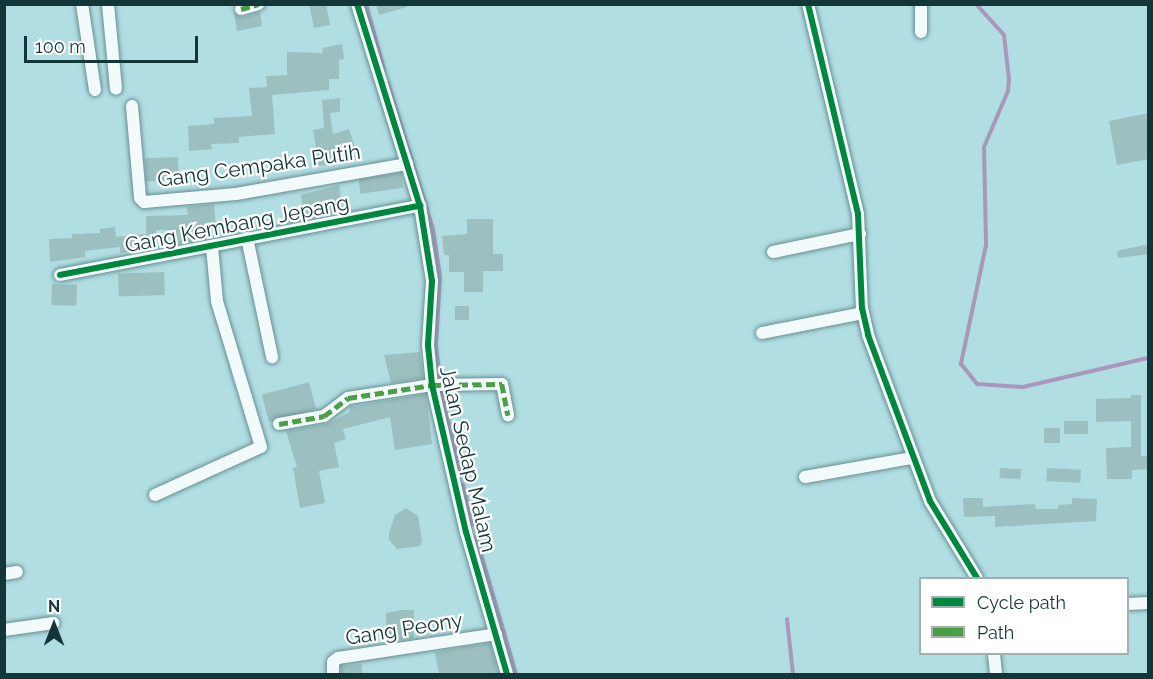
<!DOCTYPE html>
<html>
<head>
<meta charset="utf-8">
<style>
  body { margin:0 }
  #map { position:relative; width:1153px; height:679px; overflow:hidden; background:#b1dee3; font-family:Raleway,sans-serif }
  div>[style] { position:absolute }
  .stream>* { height:4px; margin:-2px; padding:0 2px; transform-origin:2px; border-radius:2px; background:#a997bc }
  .building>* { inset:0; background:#9cbfbf; transform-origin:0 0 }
  .roads { filter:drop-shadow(0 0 2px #678f92) drop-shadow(0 0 2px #678f92) }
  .minor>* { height:12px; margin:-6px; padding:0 6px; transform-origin:6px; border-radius:6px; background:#f3fafb }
  .quiet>* { height:4.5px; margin-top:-2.25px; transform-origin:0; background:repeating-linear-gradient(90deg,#4a9f44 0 9px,transparent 0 13.5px) }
  .cycleway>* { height:6px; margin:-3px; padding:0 3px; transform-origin:3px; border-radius:3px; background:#00873e }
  span { translate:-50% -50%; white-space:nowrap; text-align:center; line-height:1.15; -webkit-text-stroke:4.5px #fff; paint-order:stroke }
  .street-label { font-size:21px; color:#133639 }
  .frame { position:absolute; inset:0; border:6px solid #133639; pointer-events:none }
  .legend { position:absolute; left:919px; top:577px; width:210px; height:78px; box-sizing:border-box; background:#fff; border:2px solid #a1afb0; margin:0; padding:8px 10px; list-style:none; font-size:18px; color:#133639 }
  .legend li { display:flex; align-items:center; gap:12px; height:30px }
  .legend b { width:30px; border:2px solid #a1afb0 }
  .north { position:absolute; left:24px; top:595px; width:60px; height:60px; -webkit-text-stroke:4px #fff; paint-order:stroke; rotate:0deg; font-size:16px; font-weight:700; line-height:24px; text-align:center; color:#133639 }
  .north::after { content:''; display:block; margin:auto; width:21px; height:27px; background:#133639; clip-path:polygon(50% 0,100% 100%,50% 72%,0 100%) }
  .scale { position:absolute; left:24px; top:36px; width:174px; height:27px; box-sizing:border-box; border:3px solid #133639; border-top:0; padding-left:8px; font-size:18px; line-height:21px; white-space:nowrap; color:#133639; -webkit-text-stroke:4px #fff; paint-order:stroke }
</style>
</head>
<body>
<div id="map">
  <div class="stream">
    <div style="left:366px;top:4px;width:68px;rotate:74.7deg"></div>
    <div style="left:976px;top:4px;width:42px;rotate:47.9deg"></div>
    <div style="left:1004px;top:35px;width:44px;rotate:83.5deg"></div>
    <div style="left:1009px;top:79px;width:12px;rotate:95deg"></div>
    <div style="left:1008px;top:91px;width:61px;rotate:113.2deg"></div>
    <div style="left:984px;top:147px;width:98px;rotate:88.8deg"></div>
    <div style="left:986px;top:245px;width:122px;rotate:101.9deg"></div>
    <div style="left:961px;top:364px;width:26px;rotate:51deg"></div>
    <div style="left:977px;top:384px;width:46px;rotate:3.7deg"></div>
    <div style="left:1023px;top:387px;width:128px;rotate:-13.1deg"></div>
    <div style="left:388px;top:83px;width:153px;rotate:72.9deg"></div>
    <div style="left:433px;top:229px;width:48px;rotate:81.5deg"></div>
    <div style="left:440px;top:276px;width:69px;rotate:93.3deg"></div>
    <div style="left:436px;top:345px;width:36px;rotate:84deg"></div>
    <div style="left:442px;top:393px;width:84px;rotate:77deg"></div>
    <div style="left:463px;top:485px;width:41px;rotate:76deg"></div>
    <div style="left:476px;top:537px;width:143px;rotate:73.7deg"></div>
    <div style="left:787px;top:619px;width:55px;rotate:83.8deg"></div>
  </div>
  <div class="building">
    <div style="clip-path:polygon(309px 4px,326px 4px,330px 25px,314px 28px)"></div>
    <div style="clip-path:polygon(376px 4px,407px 4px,407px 7px,379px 15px)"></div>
    <div style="clip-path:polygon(260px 12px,262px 26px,237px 31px,234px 13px,243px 17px)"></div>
    <div style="clip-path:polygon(342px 44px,344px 59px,339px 60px,339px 79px,329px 79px,329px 90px,272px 95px,275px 134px,239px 137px,239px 143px,211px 144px,212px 149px,189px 151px,188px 126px,214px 124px,214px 118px,252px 116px,249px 88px,267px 87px,266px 76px,287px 75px,287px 52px,323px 53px,322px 48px)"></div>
    <div style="clip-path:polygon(340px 98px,340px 112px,330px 113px,333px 134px,349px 129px,355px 147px,336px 152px,338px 163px,319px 166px,313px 130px,324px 128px,322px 100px)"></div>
    <div style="clip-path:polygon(1149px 113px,1149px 159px,1117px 165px,1109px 121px)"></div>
    <div style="left:178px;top:157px;width:23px;height:33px;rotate:88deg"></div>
    <div style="left:401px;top:173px;width:15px;height:43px;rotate:82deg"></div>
    <div style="clip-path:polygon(339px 185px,343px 212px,305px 220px,301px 195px)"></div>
    <div style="clip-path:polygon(214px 204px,216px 228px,207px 229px,207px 238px,176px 244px,176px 230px,156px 230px,157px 248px,120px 253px,120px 247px,85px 251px,85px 257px,50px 262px,49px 239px,72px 238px,72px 234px,100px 233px,100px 229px,115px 227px,116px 237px,146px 234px,146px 216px,188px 215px,187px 207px)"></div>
    <div style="clip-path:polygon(467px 219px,493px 219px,493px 254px,503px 254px,503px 271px,483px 271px,483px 292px,464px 292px,464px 272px,449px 272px,449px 255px,444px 255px,442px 236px,467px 234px)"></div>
    <div style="clip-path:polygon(1149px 244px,1149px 254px,1118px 258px,1117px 251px)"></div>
    <div style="left:164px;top:272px;width:23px;height:46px;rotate:88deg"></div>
    <div style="left:52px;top:284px;width:25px;height:21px;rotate:2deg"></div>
    <div style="left:455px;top:306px;width:14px;height:14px"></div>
    <div style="clip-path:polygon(420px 352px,423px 378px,391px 383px,384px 355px)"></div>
    <div style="left:309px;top:382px;width:28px;height:49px;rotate:75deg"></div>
    <div style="clip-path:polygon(426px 394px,432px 444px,395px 450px,390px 417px,343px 429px,346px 439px,334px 443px,339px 467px,319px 471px,325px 503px,300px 508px,293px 468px,297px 467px,286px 431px,326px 424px,350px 412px,350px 407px)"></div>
    <div style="clip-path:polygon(1131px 395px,1141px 395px,1141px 456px,1149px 456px,1149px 469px,1132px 470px,1132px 479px,1107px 479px,1106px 448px,1131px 447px,1131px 421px,1096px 422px,1096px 399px,1131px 398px)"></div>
    <div style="left:1088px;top:421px;width:13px;height:24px;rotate:90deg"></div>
    <div style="left:1044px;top:428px;width:16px;height:15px"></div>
    <div style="left:1000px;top:468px;width:21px;height:10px;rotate:3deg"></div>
    <div style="left:1047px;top:468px;width:34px;height:13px;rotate:3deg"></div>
    <div style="clip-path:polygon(963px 498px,983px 498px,983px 507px,1035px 504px,1036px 509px,1058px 509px,1058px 505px,1072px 504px,1072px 498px,1097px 499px,1096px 521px,995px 527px,995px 516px,964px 517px)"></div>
    <div style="clip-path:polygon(406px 508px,418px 516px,422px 540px,420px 546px,397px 549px,389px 540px,389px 533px,395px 515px)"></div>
    <div style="clip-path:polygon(401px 610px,414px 610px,414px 638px,386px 642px,386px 613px)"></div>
    <div style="clip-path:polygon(490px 643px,498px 673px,439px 675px,435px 652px)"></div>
    <div style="clip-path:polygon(362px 664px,362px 675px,341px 675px,341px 666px)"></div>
  </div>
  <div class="roads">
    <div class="minor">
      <div style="left:82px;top:4px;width:87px;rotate:81.4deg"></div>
      <div style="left:108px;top:4px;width:85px;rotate:84.6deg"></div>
      <div style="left:357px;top:4px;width:212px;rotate:72.7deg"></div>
      <div style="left:420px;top:206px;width:76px;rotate:80.9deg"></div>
      <div style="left:432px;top:281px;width:64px;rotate:93.6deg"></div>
      <div style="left:428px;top:345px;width:40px;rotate:84.3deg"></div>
      <div style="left:432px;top:385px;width:151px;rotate:77deg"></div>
      <div style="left:466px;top:532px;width:148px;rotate:73.9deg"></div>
      <div style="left:808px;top:4px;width:216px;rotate:76.6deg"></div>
      <div style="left:858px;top:214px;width:94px;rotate:87.6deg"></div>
      <div style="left:862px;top:308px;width:28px;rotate:77deg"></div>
      <div style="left:868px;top:335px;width:177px;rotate:69.5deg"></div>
      <div style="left:930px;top:501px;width:90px;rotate:58.6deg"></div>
      <div style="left:241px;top:9px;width:18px;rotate:-16deg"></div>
      <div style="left:921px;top:32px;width:28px;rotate:-90deg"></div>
      <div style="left:132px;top:106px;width:92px;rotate:85deg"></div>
      <div style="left:140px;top:198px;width:6px;rotate:45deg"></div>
      <div style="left:144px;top:202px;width:92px;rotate:-5deg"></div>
      <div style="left:236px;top:194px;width:174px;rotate:-10deg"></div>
      <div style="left:247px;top:238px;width:122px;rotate:78.1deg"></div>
      <div style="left:773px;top:252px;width:89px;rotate:-11.7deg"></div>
      <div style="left:60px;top:275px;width:367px;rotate:-10.9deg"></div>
      <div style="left:762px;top:333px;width:103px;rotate:-11.2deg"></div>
      <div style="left:279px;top:424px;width:46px;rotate:-10.1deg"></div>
      <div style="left:324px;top:416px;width:30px;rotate:-37deg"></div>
      <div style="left:348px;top:398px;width:85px;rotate:-8.8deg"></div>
      <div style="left:432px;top:385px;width:70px;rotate:-0.8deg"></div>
      <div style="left:502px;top:384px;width:32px;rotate:79deg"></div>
      <div style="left:805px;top:477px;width:109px;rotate:-10.1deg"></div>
      <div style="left:155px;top:495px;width:116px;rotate:-24.4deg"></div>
      <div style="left:261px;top:447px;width:152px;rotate:-106.8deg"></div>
      <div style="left:217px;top:301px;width:54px;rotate:-95.3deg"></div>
      <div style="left:4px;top:574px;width:13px;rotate:-9deg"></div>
      <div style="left:1128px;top:604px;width:20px;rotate:-3deg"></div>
      <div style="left:4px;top:630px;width:50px;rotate:-8deg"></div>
      <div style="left:994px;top:654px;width:20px;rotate:84deg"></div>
      <div style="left:333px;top:674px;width:12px;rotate:-90deg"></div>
      <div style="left:333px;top:662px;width:6px;rotate:-39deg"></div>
      <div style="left:338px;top:658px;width:160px;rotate:-8.6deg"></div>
    </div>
  </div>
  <div class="quiet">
    <div style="left:241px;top:9px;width:18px;rotate:-16deg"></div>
    <div style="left:279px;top:424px;width:46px;rotate:-10.1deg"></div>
    <div style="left:324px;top:416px;width:30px;rotate:-37deg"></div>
    <div style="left:348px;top:398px;width:85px;rotate:-8.8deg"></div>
    <div style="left:432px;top:385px;width:70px;rotate:-0.8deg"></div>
    <div style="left:502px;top:384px;width:32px;rotate:79deg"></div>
  </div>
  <div class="cycleway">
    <div style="left:357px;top:4px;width:212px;rotate:72.7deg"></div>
    <div style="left:420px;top:206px;width:76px;rotate:80.9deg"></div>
    <div style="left:432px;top:281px;width:64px;rotate:93.6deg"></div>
    <div style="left:428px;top:345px;width:40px;rotate:84.3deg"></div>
    <div style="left:432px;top:385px;width:151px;rotate:77deg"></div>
    <div style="left:466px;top:532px;width:148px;rotate:73.9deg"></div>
    <div style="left:808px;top:4px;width:216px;rotate:76.6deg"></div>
    <div style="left:858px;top:214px;width:94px;rotate:87.6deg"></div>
    <div style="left:862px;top:308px;width:28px;rotate:77deg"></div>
    <div style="left:868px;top:335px;width:177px;rotate:69.5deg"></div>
    <div style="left:930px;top:501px;width:90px;rotate:58.6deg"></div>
    <div style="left:60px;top:275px;width:367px;rotate:-10.9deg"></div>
  </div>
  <div class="street-label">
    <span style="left:259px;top:166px;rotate:-8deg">Gang Cempaka Putih</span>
    <span style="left:237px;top:224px;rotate:-11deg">Gang Kembang Jepang</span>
    <span style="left:468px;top:459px;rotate:77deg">Jalan Sedap Malam</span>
    <span style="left:404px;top:629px;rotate:-9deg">Gang Peony</span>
  </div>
  <div class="frame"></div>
  <ul class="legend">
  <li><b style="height:8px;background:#00873e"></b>Cycle path</li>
  <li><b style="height:8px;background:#4a9f44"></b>Path</li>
  </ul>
  <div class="north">N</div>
  <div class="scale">100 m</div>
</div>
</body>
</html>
